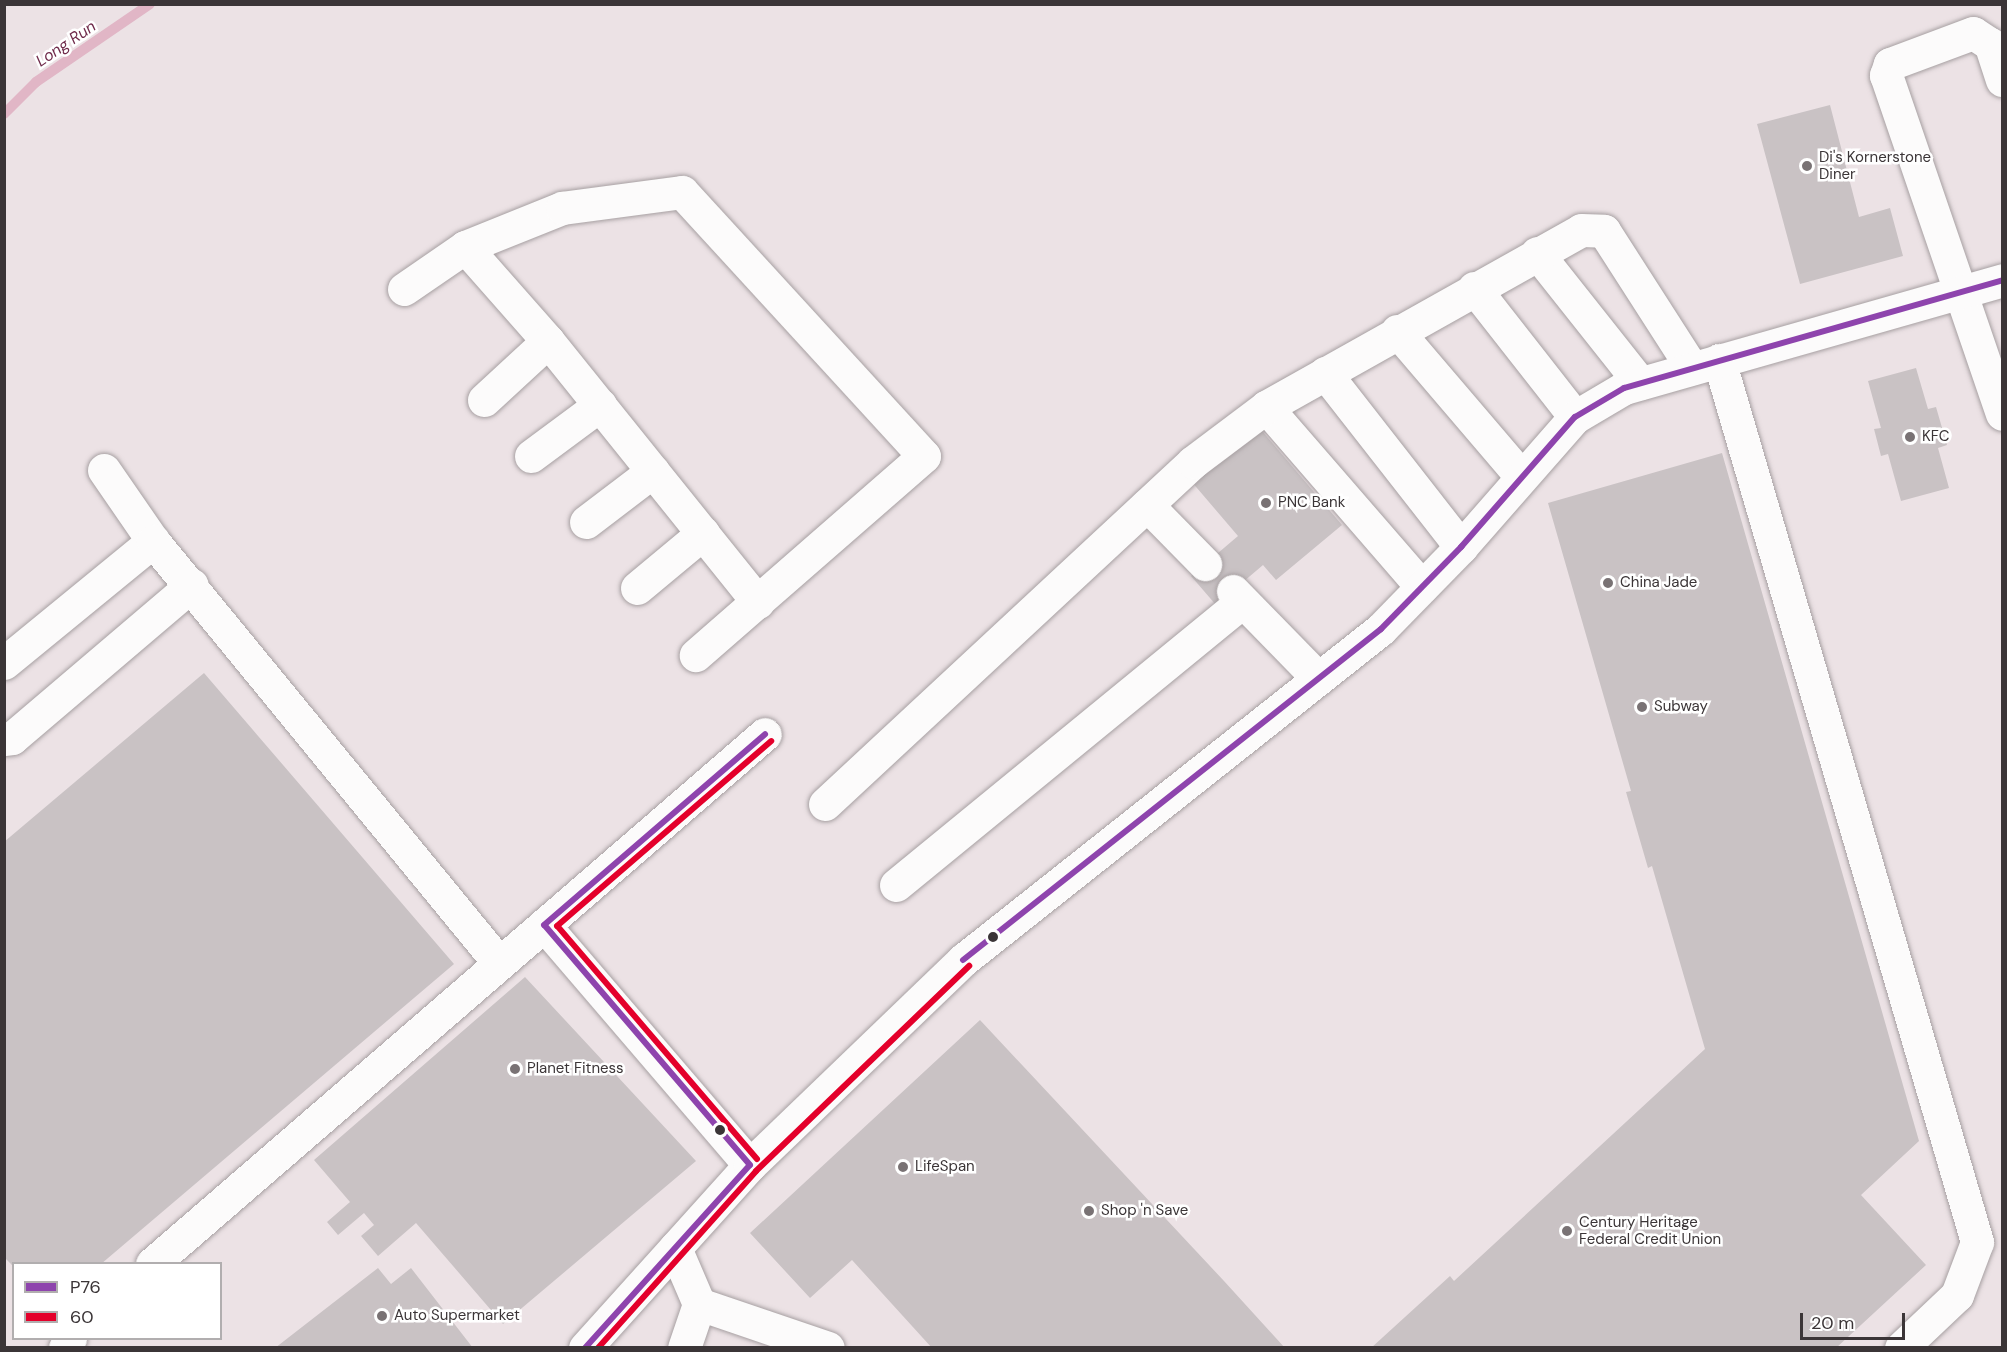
<!DOCTYPE html>
<html>
<head>
<meta charset="utf-8">
<style>
  body { margin:0 }
  #map { position:relative; width:2007px; height:1352px; overflow:hidden; background:#ece2e5; font-family:"DM Sans",sans-serif }
  div>[style] { position:absolute }
  .stream>* { height:10px; margin:-5px; padding:0 5px; transform-origin:5px; border-radius:5px; background:#e1b6c6 }
  .building>* { inset:0; background:#c9c2c4 }
  .roads { filter:drop-shadow(0 0 2px #a7a0a2) drop-shadow(0 0 2px #a7a0a2) }
  .minor>* { height:33px; margin:-16.5px; padding:0 16.5px; transform-origin:16.5px; border-radius:16.5px; background:#fcfbfb }
  .bus-1>* { height:6px; margin:-3px; padding:0 3px; transform-origin:3px; border-radius:3px; background:#8e44ad }
  .bus-2>* { height:6px; margin:-3px; padding:0 3px; transform-origin:3px; border-radius:3px; background:#e4002b }
  .dots>* { width:16px; height:16px; translate:-50% -50%; box-sizing:border-box; border:3px solid #fff; border-radius:50% }
  span { translate:-50% -50%; white-space:nowrap; text-align:center; line-height:1.15; -webkit-text-stroke:5px #fff; paint-order:stroke }
  .poi-label { font-size:15px; color:#3b3537 }
  .left { translate:0 -50%; text-align:left }
  .water-label { font-size:16px; color:#6f2a4a; font-style:italic }
  .frame { position:absolute; inset:0; border:6px solid #3b3537; pointer-events:none }
  .legend { position:absolute; left:12px; top:1262px; width:210px; height:78px; box-sizing:border-box; background:#fff; border:2px solid #b1aeaf; margin:0; padding:8px 10px; list-style:none; font-size:18px; color:#3b3537 }
  .legend li { display:flex; align-items:center; gap:12px; height:30px }
  .legend b { width:30px; border:2px solid #b1aeaf }
  .scale { position:absolute; left:1800px; top:1313px; width:105px; height:27px; box-sizing:border-box; border:3px solid #3b3537; border-top:0; padding-left:8px; font-size:18px; line-height:21px; white-space:nowrap; color:#3b3537; -webkit-text-stroke:4px #fff; paint-order:stroke }
</style>
</head>
<body>
<div id="map">
  <div class="stream">
    <div style="left:4px;top:114px;width:45px;rotate:-45deg"></div>
    <div style="left:36px;top:82px;width:138px;rotate:-34.4deg"></div>
  </div>
  <div class="building">
    <div style="clip-path:polygon(1830px 105px,1859px 217px,1890px 208px,1903px 256px,1800px 284px,1757px 124px)"></div>
    <div style="clip-path:polygon(1916px 368px,1928px 409px,1936px 407px,1947px 445px,1938px 448px,1949px 488px,1901px 501px,1888px 454px,1881px 456px,1874px 429px,1881px 428px,1868px 381px)"></div>
    <div style="clip-path:polygon(1257px 425px,1342px 525px,1276px 580px,1263px 565px,1216px 605px,1191px 576px,1238px 536px,1191px 481px)"></div>
    <div style="clip-path:polygon(1722px 453px,1919px 1141px,1861px 1195px,1926px 1265px,1836px 1348px,1371px 1348px,1450px 1276px,1454px 1281px,1705px 1049px,1652px 866px,1648px 868px,1626px 792px,1631px 791px,1548px 503px)"></div>
    <div style="clip-path:polygon(204px 673px,454px 964px,101px 1264px,14px 1264px,14px 1267px,4px 1257px,4px 842px)"></div>
    <div style="clip-path:polygon(525px 977px,696px 1161px,503px 1324px,416px 1223px,378px 1256px,361px 1236px,374px 1225px,364px 1213px,338px 1235px,327px 1222px,350px 1202px,314px 1160px)"></div>
    <div style="clip-path:polygon(980px 1020px,1224px 1281px,1285px 1348px,932px 1348px,852px 1260px,810px 1298px,750px 1233px)"></div>
    <div style="clip-path:polygon(378px 1268px,391px 1284px,411px 1268px,473px 1348px,275px 1348px)"></div>
  </div>
  <div class="roads">
    <div class="minor">
      <div style="left:2002px;top:80px;width:38px;rotate:-108deg"></div>
      <div style="left:1990px;top:44px;width:20px;rotate:-147deg"></div>
      <div style="left:1973px;top:33px;width:89px;rotate:159.5deg"></div>
      <div style="left:1890px;top:64px;width:12px;rotate:110deg"></div>
      <div style="left:1886px;top:75px;width:358px;rotate:71.1deg"></div>
      <div style="left:465px;top:247px;width:125px;rotate:48.6deg"></div>
      <div style="left:548px;top:341px;width:335px;rotate:51.2deg"></div>
      <div style="left:1537px;top:253px;width:166px;rotate:51.6deg"></div>
      <div style="left:1474px;top:288px;width:164px;rotate:51.9deg"></div>
      <div style="left:404px;top:289px;width:74px;rotate:-34.5deg"></div>
      <div style="left:465px;top:247px;width:105px;rotate:-21.9deg"></div>
      <div style="left:562px;top:208px;width:121px;rotate:-7.6deg"></div>
      <div style="left:682px;top:192px;width:358px;rotate:47.5deg"></div>
      <div style="left:924px;top:456px;width:303px;rotate:138.9deg"></div>
      <div style="left:1397px;top:331px;width:191px;rotate:49.5deg"></div>
      <div style="left:1719px;top:360px;width:919px;rotate:73.69deg"></div>
      <div style="left:1977px;top:1242px;width:57px;rotate:110.7deg"></div>
      <div style="left:1957px;top:1295px;width:77px;rotate:136.6deg"></div>
      <div style="left:1325px;top:373px;width:221px;rotate:52deg"></div>
      <div style="left:484px;top:400px;width:87px;rotate:-42.7deg"></div>
      <div style="left:1266px;top:407px;width:238px;rotate:49.1deg"></div>
      <div style="left:531px;top:456px;width:86px;rotate:-36.5deg"></div>
      <div style="left:104px;top:470px;width:86px;rotate:55.4deg"></div>
      <div style="left:1147px;top:505px;width:83px;rotate:45.5deg"></div>
      <div style="left:586px;top:522px;width:84px;rotate:-37.3deg"></div>
      <div style="left:637px;top:588px;width:86px;rotate:-39.8deg"></div>
      <div style="left:1233px;top:591px;width:122px;rotate:45.7deg"></div>
      <div style="left:4px;top:663px;width:193px;rotate:-39.3deg"></div>
      <div style="left:153px;top:541px;width:546px;rotate:50.65deg"></div>
      <div style="left:4px;top:739px;width:8px;rotate:-7deg"></div>
      <div style="left:12px;top:738px;width:236px;rotate:-40.4deg"></div>
      <div style="left:825px;top:804px;width:502px;rotate:-42.9deg"></div>
      <div style="left:1193px;top:462px;width:91px;rotate:-37deg"></div>
      <div style="left:1266px;top:407px;width:361px;rotate:-29.3deg"></div>
      <div style="left:1581px;top:230px;width:23px;rotate:2deg"></div>
      <div style="left:1604px;top:231px;width:163px;rotate:57.3deg"></div>
      <div style="left:896px;top:885px;width:447px;rotate:-39.3deg"></div>
      <div style="left:544px;top:925px;width:316px;rotate:49.4deg"></div>
      <div style="left:675px;top:1248px;width:61px;rotate:66.8deg"></div>
      <div style="left:699px;top:1304px;width:46px;rotate:108.8deg"></div>
      <div style="left:152px;top:1264px;width:810px;rotate:-40.85deg"></div>
      <div style="left:699px;top:1304px;width:136px;rotate:18.8deg"></div>
      <div style="left:65px;top:1348px;width:11px;rotate:-63deg"></div>
      <div style="left:585px;top:1348px;width:246px;rotate:-48deg"></div>
      <div style="left:750px;top:1165px;width:296px;rotate:-43.9deg"></div>
      <div style="left:963px;top:960px;width:533px;rotate:-38.37deg"></div>
      <div style="left:1381px;top:629px;width:115px;rotate:-45.7deg"></div>
      <div style="left:1461px;top:547px;width:173px;rotate:-48.8deg"></div>
      <div style="left:1575px;top:417px;width:57px;rotate:-30.6deg"></div>
      <div style="left:1624px;top:388px;width:393px;rotate:-15.9deg"></div>
    </div>
  </div>
  <div class="bus-1">
    <div style="left:963px;top:960px;width:533px;rotate:-38.37deg"></div>
    <div style="left:1381px;top:629px;width:115px;rotate:-45.7deg"></div>
    <div style="left:1461px;top:547px;width:173px;rotate:-48.8deg"></div>
    <div style="left:1575px;top:417px;width:57px;rotate:-30.6deg"></div>
    <div style="left:1624px;top:388px;width:393px;rotate:-15.9deg"></div>
    <div style="left:585px;top:1348px;width:246px;rotate:-48deg"></div>
    <div style="left:750px;top:1165px;width:316px;rotate:-130.6deg"></div>
    <div style="left:544px;top:925px;width:292px;rotate:-40.8deg"></div>
  </div>
  <div class="bus-2">
    <div style="left:757px;top:1159px;width:307px;rotate:-130.6deg"></div>
    <div style="left:557px;top:926px;width:283px;rotate:-40.8deg"></div>
    <div style="left:598px;top:1348px;width:237px;rotate:-48.2deg"></div>
    <div style="left:756px;top:1171px;width:296px;rotate:-43.9deg"></div>
  </div>
  <div class="dots">
    <div style="left:1807px;top:166px;background:#797274"></div>
    <div style="left:1910px;top:437px;background:#797274"></div>
    <div style="left:1266px;top:503px;background:#797274"></div>
    <div style="left:1608px;top:583px;background:#797274"></div>
    <div style="left:1642px;top:707px;background:#797274"></div>
    <div style="left:993px;top:937px;background:#3b3537"></div>
    <div style="left:515px;top:1069px;background:#797274"></div>
    <div style="left:720px;top:1130px;background:#3b3537"></div>
    <div style="left:903px;top:1167px;background:#797274"></div>
    <div style="left:1089px;top:1211px;background:#797274"></div>
    <div style="left:1567px;top:1231px;background:#797274"></div>
    <div style="left:382px;top:1316px;background:#797274"></div>
  </div>
  <div class="poi-label">
    <span class="left" style="left:1819px;top:166px">Di's Kornerstone<br>Diner</span>
    <span class="left" style="left:1922px;top:437px">KFC</span>
    <span class="left" style="left:1278px;top:503px">PNC Bank</span>
    <span class="left" style="left:1620px;top:583px">China Jade</span>
    <span class="left" style="left:1654px;top:707px">Subway</span>
    <span class="left" style="left:527px;top:1069px">Planet Fitness</span>
    <span class="left" style="left:915px;top:1167px">LifeSpan</span>
    <span class="left" style="left:1101px;top:1211px">Shop 'n Save</span>
    <span class="left" style="left:1579px;top:1231px">Century Heritage<br>Federal Credit Union</span>
    <span class="left" style="left:394px;top:1316px">Auto Supermarket</span>
  </div>
  <div class="water-label">
    <span style="left:66px;top:44px;rotate:-34deg">Long Run</span>
  </div>
  <div class="frame"></div>
  <ul class="legend">
  <li><b style="height:8px;background:#8e44ad"></b>P76</li>
  <li><b style="height:8px;background:#e4002b"></b>60</li>
  </ul>
  <div class="scale">20 m</div>
</div>
</body>
</html>
